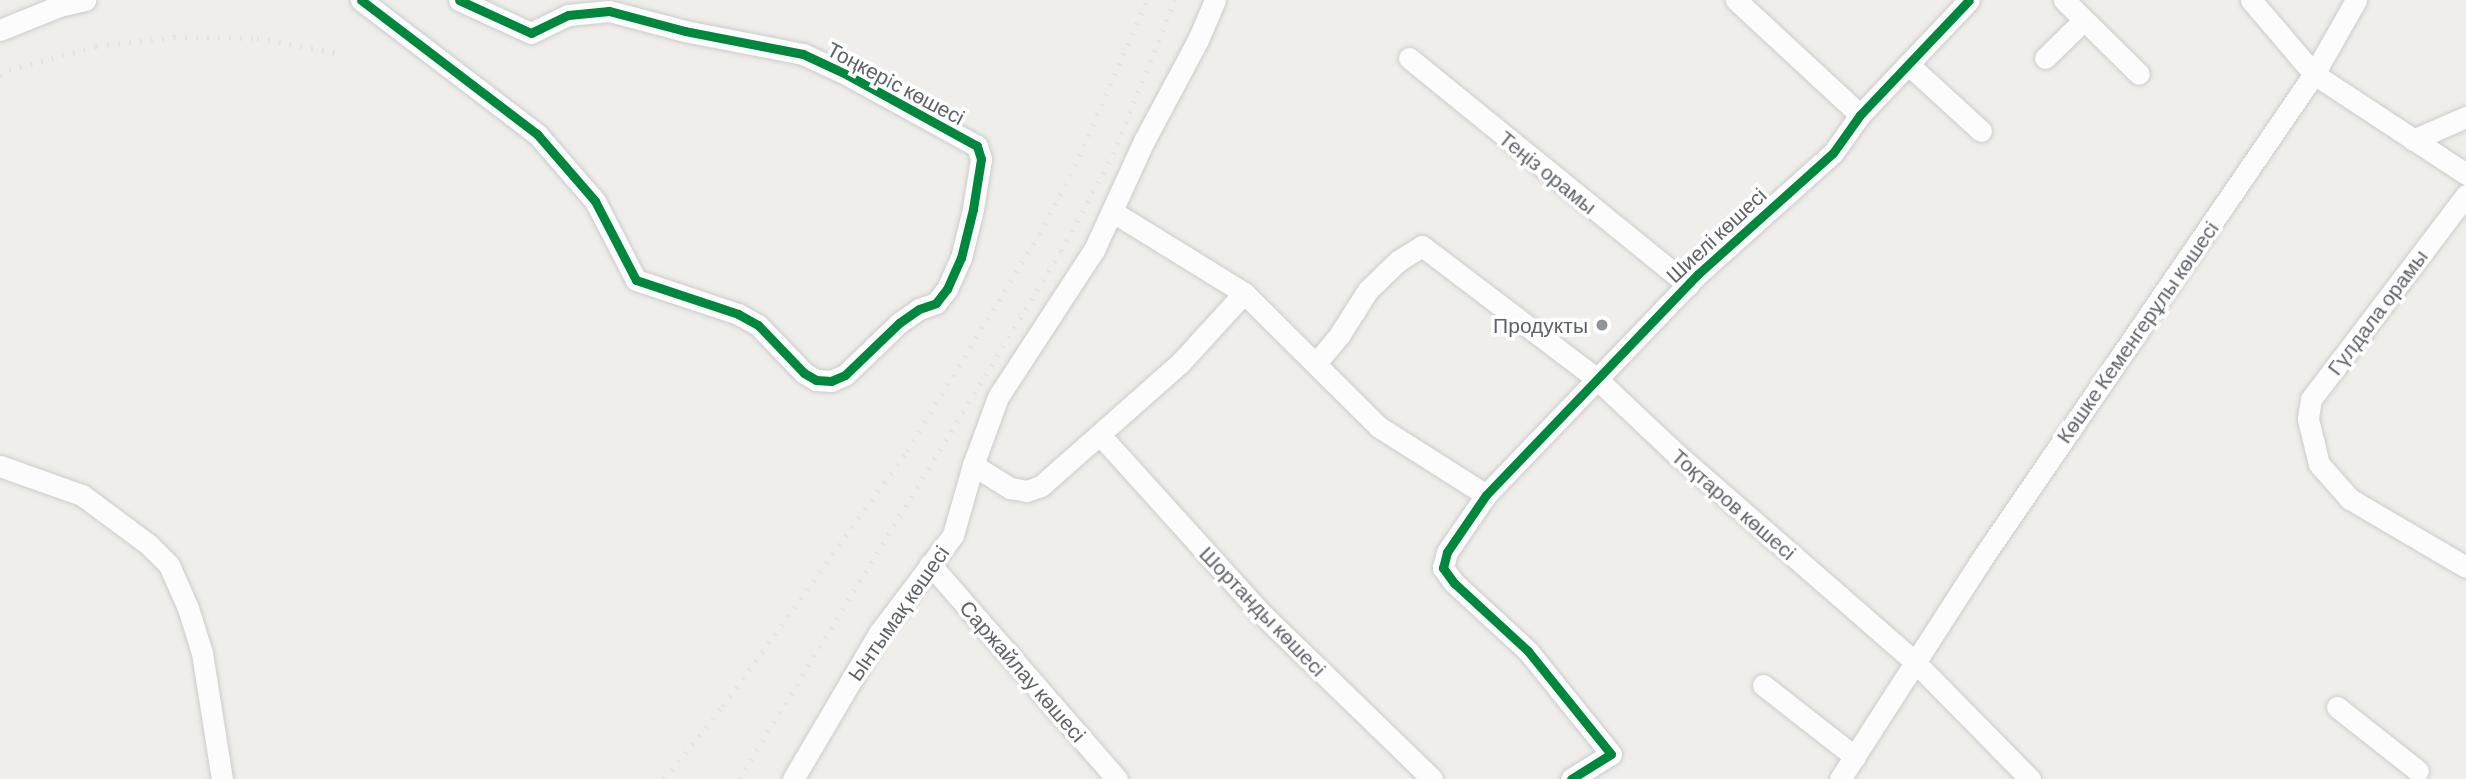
<!DOCTYPE html>
<html>
<head>
<meta charset="utf-8">
<style>
  body { margin:0 }
  #map { position:relative; width:2466px; height:779px; overflow:hidden; background:#efeeea; font-family:Barlow,sans-serif }
  div>[style] { position:absolute }
  .roads { filter:drop-shadow(0 0 2px #cbcccc) drop-shadow(0 0 2px #cbcccc) }
  .minor>* { height:21px; margin:-10.5px; padding:0 10.5px; transform-origin:10.5px; border-radius:10.5px; background:#fdfcfc }
  .rail>* { height:4.5px; margin-top:-2.25px; transform-origin:0; background:repeating-linear-gradient(90deg,#e4e4e4 0 2px,transparent 0 11px) }
  .cycleway>* { height:9px; margin:-4.5px; padding:0 4.5px; transform-origin:4.5px; border-radius:4.5px; background:#00873e }
  .dots>* { width:19px; height:19px; translate:-50% -50%; box-sizing:border-box; border:4px solid #fff; border-radius:50% }
  span { translate:-50% -50%; white-space:nowrap; text-align:center; line-height:1.15; -webkit-text-stroke:7px #fff; paint-order:stroke }
  .street-label { font-size:21px; color:#5f6368 }
  .poi-label { font-size:21px; color:#5f6368 }
  .right { translate:-100% -50%; text-align:right }
</style>
</head>
<body>
<div id="map">
  <div class="roads">
    <div class="minor">
      <div style="left:361px;top:0;width:221px;rotate:37.3deg"></div>
      <div style="left:537px;top:134px;width:89px;rotate:49.1deg"></div>
      <div style="left:595px;top:201px;width:89px;rotate:62.6deg"></div>
      <div style="left:636px;top:280px;width:108px;rotate:18.4deg"></div>
      <div style="left:738px;top:314px;width:23px;rotate:29deg"></div>
      <div style="left:758px;top:325px;width:66px;rotate:46.2deg"></div>
      <div style="left:804px;top:373px;width:14px;rotate:30deg"></div>
      <div style="left:816px;top:380px;width:15px;rotate:4deg"></div>
      <div style="left:831px;top:381px;width:15px;rotate:-23deg"></div>
      <div style="left:845px;top:375px;width:75px;rotate:-43.9deg"></div>
      <div style="left:899px;top:323px;width:24px;rotate:-35deg"></div>
      <div style="left:919px;top:309px;width:18px;rotate:-19deg"></div>
      <div style="left:936px;top:303px;width:18px;rotate:-52deg"></div>
      <div style="left:947px;top:289px;width:34px;rotate:-66deg"></div>
      <div style="left:961px;top:258px;width:50px;rotate:-76.2deg"></div>
      <div style="left:973px;top:209px;width:51px;rotate:-80.9deg"></div>
      <div style="left:981px;top:159px;width:14px;rotate:-107deg"></div>
      <div style="left:977px;top:146px;width:147px;rotate:-151.2deg"></div>
      <div style="left:848px;top:75px;width:50px;rotate:-155deg"></div>
      <div style="left:803px;top:54px;width:120px;rotate:-169deg"></div>
      <div style="left:685px;top:31px;width:79px;rotate:-165.3deg"></div>
      <div style="left:609px;top:11px;width:41px;rotate:174.4deg"></div>
      <div style="left:568px;top:15px;width:41px;rotate:154.1deg"></div>
      <div style="left:531px;top:33px;width:79px;rotate:-155.4deg"></div>
      <div style="left:1736px;top:0;width:169px;rotate:42.8deg"></div>
      <div style="left:2064px;top:0;width:105px;rotate:44.6deg"></div>
      <div style="left:2251px;top:0;width:97px;rotate:49.6deg"></div>
      <div style="left:2314px;top:74px;width:182px;rotate:33.3deg"></div>
      <div style="left:0;top:30px;width:64px;rotate:-22.1deg"></div>
      <div style="left:59px;top:6px;width:27px;rotate:-13deg"></div>
      <div style="left:1409px;top:58px;width:360px;rotate:39.1deg"></div>
      <div style="left:2045px;top:58px;width:54px;rotate:-44.3deg"></div>
      <div style="left:1908px;top:64px;width:99px;rotate:42.5deg"></div>
      <div style="left:2413px;top:140px;width:58px;rotate:-23.5deg"></div>
      <div style="left:2466px;top:195px;width:256px;rotate:127.2deg"></div>
      <div style="left:2311px;top:399px;width:20px;rotate:99deg"></div>
      <div style="left:2308px;top:419px;width:46px;rotate:76.3deg"></div>
      <div style="left:2319px;top:464px;width:47px;rotate:48.5deg"></div>
      <div style="left:2350px;top:499px;width:134px;rotate:30.4deg"></div>
      <div style="left:1113px;top:212px;width:154px;rotate:31.7deg"></div>
      <div style="left:1244px;top:293px;width:190px;rotate:44.8deg"></div>
      <div style="left:1379px;top:427px;width:127px;rotate:32.4deg"></div>
      <div style="left:1316px;top:363px;width:38px;rotate:-50deg"></div>
      <div style="left:1340px;top:334px;width:52px;rotate:-57.5deg"></div>
      <div style="left:1368px;top:290px;width:42px;rotate:-44deg"></div>
      <div style="left:1398px;top:261px;width:28px;rotate:-32deg"></div>
      <div style="left:1422px;top:246px;width:220px;rotate:37.2deg"></div>
      <div style="left:1597px;top:379px;width:103px;rotate:43.4deg"></div>
      <div style="left:1672px;top:450px;width:324px;rotate:41.1deg"></div>
      <div style="left:1916px;top:663px;width:163px;rotate:45.5deg"></div>
      <div style="left:1101px;top:436px;width:239px;rotate:47.9deg"></div>
      <div style="left:1261px;top:613px;width:238px;rotate:44.1deg"></div>
      <div style="left:973px;top:465px;width:72px;rotate:-69.8deg"></div>
      <div style="left:998px;top:397px;width:176px;rotate:-56.9deg"></div>
      <div style="left:1094px;top:250px;width:120px;rotate:-65.4deg"></div>
      <div style="left:1144px;top:141px;width:115px;rotate:-61.9deg"></div>
      <div style="left:1198px;top:40px;width:43px;rotate:-67deg"></div>
      <div style="left:0;top:466px;width:87px;rotate:19.5deg"></div>
      <div style="left:82px;top:495px;width:84px;rotate:36.7deg"></div>
      <div style="left:149px;top:545px;width:28px;rotate:45deg"></div>
      <div style="left:169px;top:565px;width:47px;rotate:66.2deg"></div>
      <div style="left:188px;top:608px;width:47px;rotate:72.7deg"></div>
      <div style="left:202px;top:653px;width:128px;rotate:81deg"></div>
      <div style="left:930px;top:564px;width:285px;rotate:49deg"></div>
      <div style="left:1763px;top:685px;width:117px;rotate:38deg"></div>
      <div style="left:2337px;top:707px;width:103px;rotate:38.3deg"></div>
      <div style="left:793px;top:779px;width:169px;rotate:-59.5deg"></div>
      <div style="left:879px;top:633px;width:123px;rotate:-52.9deg"></div>
      <div style="left:953px;top:535px;width:73px;rotate:-74.1deg"></div>
      <div style="left:973px;top:465px;width:44px;rotate:31.9deg"></div>
      <div style="left:1010px;top:488px;width:17px;rotate:10deg"></div>
      <div style="left:1027px;top:491px;width:15px;rotate:-20deg"></div>
      <div style="left:1041px;top:486px;width:187px;rotate:-41.5deg"></div>
      <div style="left:1181px;top:362px;width:93px;rotate:-47.6deg"></div>
      <div style="left:1571px;top:779px;width:47px;rotate:-32deg"></div>
      <div style="left:1611px;top:754px;width:132px;rotate:-128.9deg"></div>
      <div style="left:1528px;top:651px;width:100px;rotate:-137.4deg"></div>
      <div style="left:1454px;top:583px;width:19px;rotate:-126deg"></div>
      <div style="left:1443px;top:568px;width:16px;rotate:-76deg"></div>
      <div style="left:1447px;top:552px;width:69px;rotate:-55.6deg"></div>
      <div style="left:1486px;top:495px;width:306px;rotate:-46.2deg"></div>
      <div style="left:1698px;top:274px;width:181px;rotate:-41.9deg"></div>
      <div style="left:1833px;top:153px;width:47px;rotate:-54.6deg"></div>
      <div style="left:1860px;top:115px;width:158px;rotate:-46.5deg"></div>
      <div style="left:1840px;top:779px;width:257px;rotate:-57.2deg"></div>
      <div style="left:1979px;top:563px;width:593px;rotate:-55.59deg"></div>
      <div style="left:2314px;top:74px;width:85px;rotate:-60.4deg"></div>
    </div>
  </div>
  <div class="rail">
    <div style="left:0;top:76px;width:11px;rotate:-34deg"></div>
    <div style="left:9px;top:70px;width:90px;rotate:-15.4deg"></div>
    <div style="left:96px;top:46px;width:79px;rotate:-6.6deg"></div>
    <div style="left:174px;top:37px;width:83px;rotate:0.7deg"></div>
    <div style="left:257px;top:38px;width:87px;rotate:10.5deg"></div>
    <div style="left:664px;top:779px;width:94px;rotate:-51.1deg"></div>
    <div style="left:723px;top:706px;width:314px;rotate:-54.2deg"></div>
    <div style="left:907px;top:451px;width:254px;rotate:-58.7deg"></div>
    <div style="left:1039px;top:234px;width:77px;rotate:-62.1deg"></div>
    <div style="left:1075px;top:166px;width:181px;rotate:-66.6deg"></div>
    <div style="left:739px;top:779px;width:618px;rotate:-58.62deg"></div>
    <div style="left:1061px;top:251px;width:110px;rotate:-61.8deg"></div>
    <div style="left:1113px;top:154px;width:166px;rotate:-68.1deg"></div>
  </div>
  <div class="cycleway">
    <div style="left:361px;top:0;width:221px;rotate:37.3deg"></div>
    <div style="left:537px;top:134px;width:89px;rotate:49.1deg"></div>
    <div style="left:595px;top:201px;width:89px;rotate:62.6deg"></div>
    <div style="left:636px;top:280px;width:108px;rotate:18.4deg"></div>
    <div style="left:738px;top:314px;width:23px;rotate:29deg"></div>
    <div style="left:758px;top:325px;width:66px;rotate:46.2deg"></div>
    <div style="left:804px;top:373px;width:14px;rotate:30deg"></div>
    <div style="left:816px;top:380px;width:15px;rotate:4deg"></div>
    <div style="left:831px;top:381px;width:15px;rotate:-23deg"></div>
    <div style="left:845px;top:375px;width:75px;rotate:-43.9deg"></div>
    <div style="left:899px;top:323px;width:24px;rotate:-35deg"></div>
    <div style="left:919px;top:309px;width:18px;rotate:-19deg"></div>
    <div style="left:936px;top:303px;width:18px;rotate:-52deg"></div>
    <div style="left:947px;top:289px;width:34px;rotate:-66deg"></div>
    <div style="left:961px;top:258px;width:50px;rotate:-76.2deg"></div>
    <div style="left:973px;top:209px;width:51px;rotate:-80.9deg"></div>
    <div style="left:981px;top:159px;width:14px;rotate:-107deg"></div>
    <div style="left:977px;top:146px;width:147px;rotate:-151.2deg"></div>
    <div style="left:848px;top:75px;width:50px;rotate:-155deg"></div>
    <div style="left:803px;top:54px;width:120px;rotate:-169deg"></div>
    <div style="left:685px;top:31px;width:79px;rotate:-165.3deg"></div>
    <div style="left:609px;top:11px;width:41px;rotate:174.4deg"></div>
    <div style="left:568px;top:15px;width:41px;rotate:154.1deg"></div>
    <div style="left:531px;top:33px;width:79px;rotate:-155.4deg"></div>
    <div style="left:1571px;top:779px;width:47px;rotate:-32deg"></div>
    <div style="left:1611px;top:754px;width:132px;rotate:-128.9deg"></div>
    <div style="left:1528px;top:651px;width:100px;rotate:-137.4deg"></div>
    <div style="left:1454px;top:583px;width:19px;rotate:-126deg"></div>
    <div style="left:1443px;top:568px;width:16px;rotate:-76deg"></div>
    <div style="left:1447px;top:552px;width:69px;rotate:-55.6deg"></div>
    <div style="left:1486px;top:495px;width:306px;rotate:-46.2deg"></div>
    <div style="left:1698px;top:274px;width:181px;rotate:-41.9deg"></div>
    <div style="left:1833px;top:153px;width:47px;rotate:-54.6deg"></div>
    <div style="left:1860px;top:115px;width:158px;rotate:-46.5deg"></div>
  </div>
  <div class="dots">
    <div style="left:1602px;top:325px;background:#919496"></div>
  </div>
  <div class="street-label">
    <span style="left:896px;top:83px;rotate:28deg">Тоңкерiс көшесі</span>
    <span style="left:1548px;top:172px;rotate:39deg">Теңіз орамы</span>
    <span style="left:1716px;top:235px;rotate:-43deg">Шиелі көшесі</span>
    <span style="left:2377px;top:312px;rotate:-53deg">Гүлдала орамы</span>
    <span style="left:2137px;top:332px;rotate:-55deg">Көшке Кеменгерұлы көшесі</span>
    <span style="left:1734px;top:504px;rotate:41deg">Тоқтаров көшесі</span>
    <span style="left:1263px;top:611px;rotate:46deg">Шортанды көшесі</span>
    <span style="left:898px;top:613px;rotate:-55deg">Ынтымақ көшесі</span>
    <span style="left:1023px;top:671px;rotate:49deg">Саржайлау көшесі</span>
  </div>
  <div class="poi-label">
    <span class="right" style="left:1588px;top:325px">Продукты</span>
  </div>
</div>
</body>
</html>
